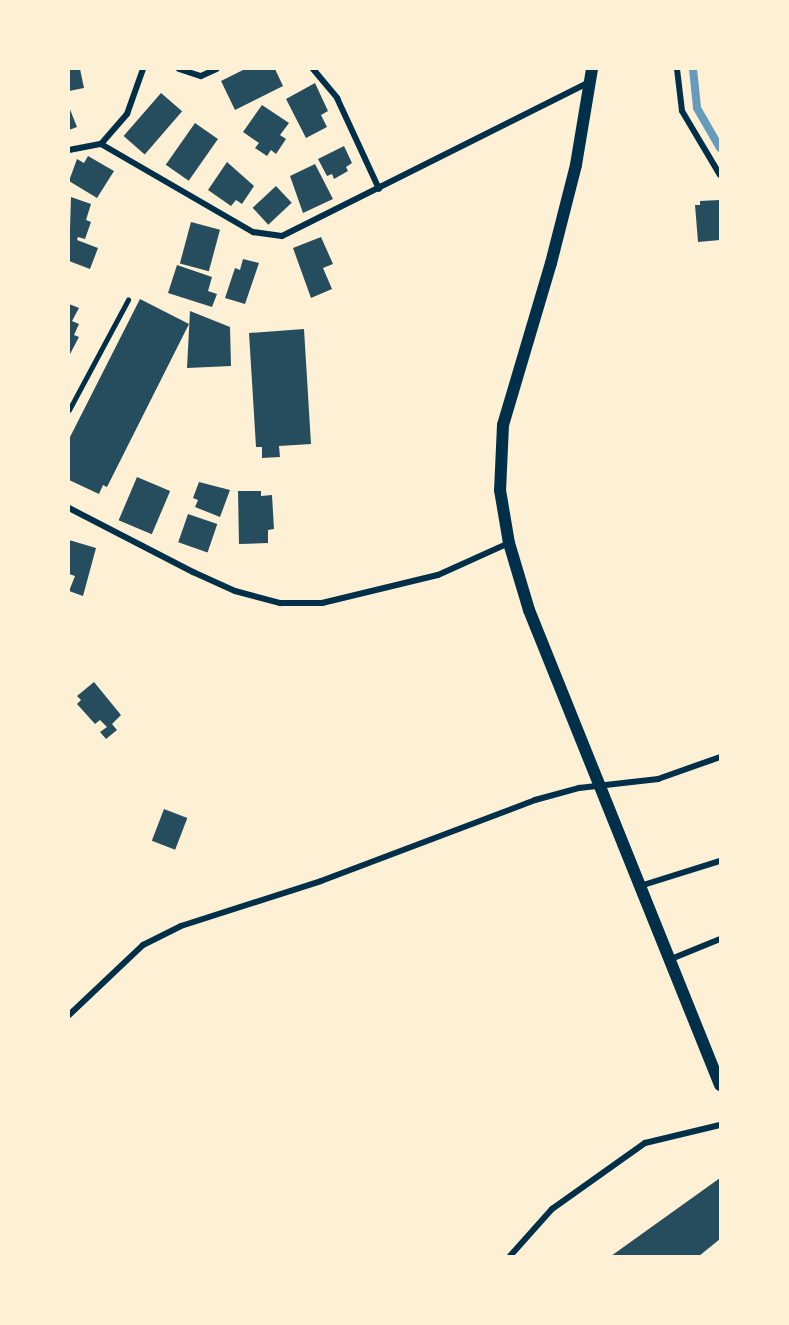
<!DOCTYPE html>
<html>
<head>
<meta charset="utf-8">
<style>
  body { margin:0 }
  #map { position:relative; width:789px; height:1325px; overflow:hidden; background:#fdf0d5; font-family:Mulish,sans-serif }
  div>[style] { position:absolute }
  .stream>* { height:8px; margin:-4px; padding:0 4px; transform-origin:4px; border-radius:4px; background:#669bbc }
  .building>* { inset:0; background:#264d5e; transform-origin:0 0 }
  .service>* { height:4.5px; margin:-2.25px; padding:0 2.25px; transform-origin:2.25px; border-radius:2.25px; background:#003049 }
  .minor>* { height:6px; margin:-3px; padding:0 3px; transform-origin:3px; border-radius:3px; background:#003049 }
  .secondary>* { height:12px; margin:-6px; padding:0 6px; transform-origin:6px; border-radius:6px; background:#003049 }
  span { translate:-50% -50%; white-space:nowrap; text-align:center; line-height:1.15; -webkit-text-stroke:5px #fdf0d5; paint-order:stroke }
  .frame { position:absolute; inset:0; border:70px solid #fdf0d5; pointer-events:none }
</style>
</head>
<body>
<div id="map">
  <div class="stream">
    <div style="left:693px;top:69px;width:39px;rotate:84deg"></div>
    <div style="left:697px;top:108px;width:46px;rotate:60.1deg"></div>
  </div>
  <div class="building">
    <div style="clip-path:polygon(69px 69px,80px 69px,84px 88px,69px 91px)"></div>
    <div style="clip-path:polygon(245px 69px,275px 69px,283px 86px,235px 110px,221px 81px)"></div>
    <div style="clip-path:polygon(315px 83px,328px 111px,321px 115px,327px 127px,306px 138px,286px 99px)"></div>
    <div style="left:161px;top:93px;width:28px;height:57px;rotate:41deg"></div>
    <div style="clip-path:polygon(262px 105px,289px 123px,280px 135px,286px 139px,276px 154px,271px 150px,267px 156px,255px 148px,259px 143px,243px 132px)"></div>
    <div style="clip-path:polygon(69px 107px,77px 127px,69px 130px)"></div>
    <div style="left:195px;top:123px;width:28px;height:51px;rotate:35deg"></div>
    <div style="clip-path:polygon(344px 146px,352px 163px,346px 167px,348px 171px,334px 179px,332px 174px,327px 176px,318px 159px)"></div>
    <div style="clip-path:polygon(88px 156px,114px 171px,97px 198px,69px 181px,77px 159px,84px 163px)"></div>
    <div style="clip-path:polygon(227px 162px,254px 186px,242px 204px,236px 200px,231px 206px,208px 190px)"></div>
    <div style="clip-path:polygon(315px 164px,333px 199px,303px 213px,290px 176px)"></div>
    <div style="left:276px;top:186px;width:23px;height:32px;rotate:47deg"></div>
    <div style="clip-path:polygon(71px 197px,91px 204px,86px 220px,91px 222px,85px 239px,78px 237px,77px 240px,98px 248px,90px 269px,69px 261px)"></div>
    <div style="clip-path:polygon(720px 200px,720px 240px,698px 242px,695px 205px,700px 205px,700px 201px)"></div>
    <div style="left:191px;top:222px;width:30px;height:43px;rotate:15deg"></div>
    <div style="clip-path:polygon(321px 237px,333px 264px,323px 268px,332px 289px,311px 298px,293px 248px)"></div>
    <div style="clip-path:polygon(243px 259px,259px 263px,245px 304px,225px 298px,235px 268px,240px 270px)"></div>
    <div style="clip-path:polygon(177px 265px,212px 277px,208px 291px,217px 294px,212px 307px,168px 293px)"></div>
    <div style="clip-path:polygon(140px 299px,189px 324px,107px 487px,103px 485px,99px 494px,69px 480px,69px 439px)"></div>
    <div style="clip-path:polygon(69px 304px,79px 308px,72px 321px,79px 324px,74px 335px,79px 337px,69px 356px)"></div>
    <div style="clip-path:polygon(190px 311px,230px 327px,231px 366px,187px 368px)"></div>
    <div style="clip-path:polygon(304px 329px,311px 444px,279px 446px,280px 457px,262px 458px,262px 447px,256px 447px,249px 333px)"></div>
    <div style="left:137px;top:477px;width:36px;height:47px;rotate:23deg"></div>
    <div style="clip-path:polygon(199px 482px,230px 490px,220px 517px,195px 507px,198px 500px,193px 498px)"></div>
    <div style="clip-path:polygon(238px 491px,261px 491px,261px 496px,272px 495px,274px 529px,268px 530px,268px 543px,239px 544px)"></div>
    <div style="left:188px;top:514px;width:31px;height:30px;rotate:19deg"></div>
    <div style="clip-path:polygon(69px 540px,96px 548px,83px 596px,69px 591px,75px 576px,69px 574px)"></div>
    <div style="clip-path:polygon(94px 682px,121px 715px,112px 724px,117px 730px,106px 739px,100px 732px,107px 727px,100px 720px,95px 724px,77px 704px,81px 700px,77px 696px)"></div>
    <div style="left:164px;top:809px;width:25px;height:34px;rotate:21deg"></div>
    <div style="clip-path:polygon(720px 1178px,720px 1239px,699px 1256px,611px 1256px)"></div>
  </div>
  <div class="service">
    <div style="left:69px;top:410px;width:125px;rotate:-61.8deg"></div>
  </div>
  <div class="minor">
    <div style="left:179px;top:69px;width:23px;rotate:18deg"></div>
    <div style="left:201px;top:76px;width:17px;rotate:-24deg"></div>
    <div style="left:313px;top:69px;width:38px;rotate:50deg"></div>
    <div style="left:337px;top:98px;width:100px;rotate:65.2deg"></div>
    <div style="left:677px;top:69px;width:42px;rotate:83.2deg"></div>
    <div style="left:682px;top:111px;width:74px;rotate:59.3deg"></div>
    <div style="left:101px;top:144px;width:40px;rotate:-49deg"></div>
    <div style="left:127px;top:114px;width:48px;rotate:-70.4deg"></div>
    <div style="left:69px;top:150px;width:33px;rotate:-11deg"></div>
    <div style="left:101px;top:144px;width:176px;rotate:30.1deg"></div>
    <div style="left:253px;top:232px;width:29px;rotate:8deg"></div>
    <div style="left:282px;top:236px;width:344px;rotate:-26.6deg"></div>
    <div style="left:69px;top:508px;width:140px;rotate:27.3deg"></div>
    <div style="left:193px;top:572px;width:46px;rotate:24.3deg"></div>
    <div style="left:235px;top:591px;width:47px;rotate:14.9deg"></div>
    <div style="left:280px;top:603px;width:42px"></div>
    <div style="left:322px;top:603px;width:119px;rotate:-13.6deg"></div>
    <div style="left:438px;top:575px;width:78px;rotate:-24.3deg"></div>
    <div style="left:640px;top:886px;width:84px;rotate:-17.4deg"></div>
    <div style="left:671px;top:959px;width:53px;rotate:-22.2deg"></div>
    <div style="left:69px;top:1015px;width:102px;rotate:-43.4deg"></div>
    <div style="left:143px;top:945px;width:42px;rotate:-26.6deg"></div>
    <div style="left:181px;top:926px;width:147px;rotate:-17.8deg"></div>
    <div style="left:321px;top:881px;width:229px;rotate:-20.7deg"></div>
    <div style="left:535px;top:800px;width:46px;rotate:-15.3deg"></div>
    <div style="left:579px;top:788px;width:80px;rotate:-6.5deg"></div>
    <div style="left:658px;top:779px;width:66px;rotate:-19.5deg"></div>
    <div style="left:510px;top:1256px;width:63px;rotate:-48.2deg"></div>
    <div style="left:552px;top:1209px;width:114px;rotate:-35.4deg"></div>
    <div style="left:645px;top:1143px;width:77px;rotate:-13.5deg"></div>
  </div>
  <div class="secondary">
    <div style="left:592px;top:69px;width:97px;rotate:99.5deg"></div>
    <div style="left:576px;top:165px;width:101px;rotate:104.3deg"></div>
    <div style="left:551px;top:263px;width:169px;rotate:106.5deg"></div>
    <div style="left:503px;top:425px;width:65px;rotate:92.6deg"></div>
    <div style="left:500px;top:490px;width:54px;rotate:80.4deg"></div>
    <div style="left:509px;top:543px;width:70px;rotate:73.4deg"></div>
    <div style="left:529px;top:610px;width:512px;rotate:68.09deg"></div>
  </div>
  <div class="frame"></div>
</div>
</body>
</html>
